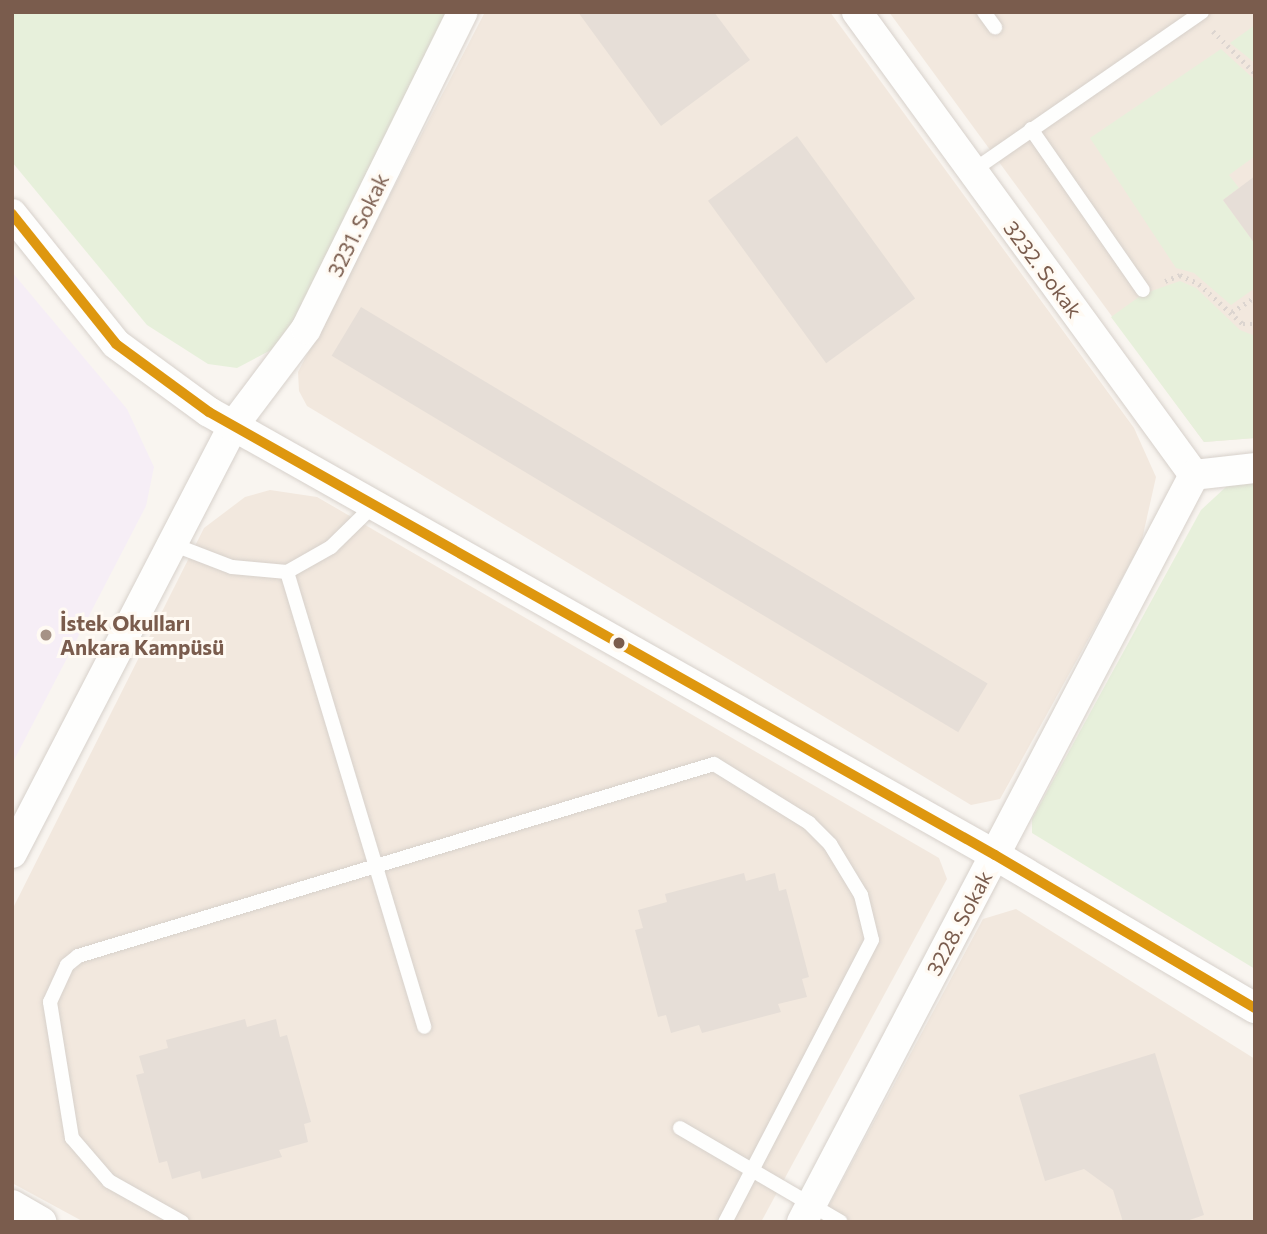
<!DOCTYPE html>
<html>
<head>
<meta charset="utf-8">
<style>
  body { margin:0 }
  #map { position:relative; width:1267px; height:1234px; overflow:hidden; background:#f9f5f0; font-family:Commissioner,sans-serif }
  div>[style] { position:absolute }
  .residential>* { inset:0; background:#f2e8de }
  .education>* { inset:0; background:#f6eef6 }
  .green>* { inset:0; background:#e7f0db }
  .building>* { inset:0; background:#e6ded7; transform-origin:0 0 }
  .path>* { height:4.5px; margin-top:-2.25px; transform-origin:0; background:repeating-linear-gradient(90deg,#dcd5d0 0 2px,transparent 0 7px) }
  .roads { filter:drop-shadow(0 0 2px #d7d1cb) drop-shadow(0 0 2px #d7d1cb) }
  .lane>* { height:14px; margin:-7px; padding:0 7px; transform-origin:7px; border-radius:7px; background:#fefefd }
  .street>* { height:30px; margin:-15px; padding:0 15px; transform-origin:15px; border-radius:15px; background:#fefefd }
  .bus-1>* { height:10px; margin:-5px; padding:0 5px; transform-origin:5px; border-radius:5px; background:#de970f }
  .dots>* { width:19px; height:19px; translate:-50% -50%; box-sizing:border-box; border:4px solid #fffaf3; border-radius:50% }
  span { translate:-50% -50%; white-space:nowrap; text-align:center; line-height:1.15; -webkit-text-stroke:6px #fffaf3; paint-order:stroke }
  .street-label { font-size:21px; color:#7a5c4d }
  .poi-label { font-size:21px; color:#7a5c4d; font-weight:700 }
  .left { translate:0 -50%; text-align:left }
  .frame { position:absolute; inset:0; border:14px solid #7a5c4d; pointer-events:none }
</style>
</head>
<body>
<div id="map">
  <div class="residential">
    <div style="clip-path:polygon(485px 12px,830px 12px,1134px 428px,1156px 477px,1141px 544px,1000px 799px,971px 805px,307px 406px,299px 391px,298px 372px)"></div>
    <div style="clip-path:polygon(889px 12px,1255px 12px,1255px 438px,1204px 442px)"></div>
    <div style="clip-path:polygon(270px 490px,317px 497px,939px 858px,947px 879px,761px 1222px,84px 1222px,12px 1183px,12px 910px,204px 528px,245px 497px)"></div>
    <div style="clip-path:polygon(1016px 909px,1255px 1059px,1255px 1222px,820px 1222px,983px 919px)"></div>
  </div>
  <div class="education">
    <div style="clip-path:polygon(12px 272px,127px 409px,154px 467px,146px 506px,12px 764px)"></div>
  </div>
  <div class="green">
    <div style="clip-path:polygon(12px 12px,450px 12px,284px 343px,237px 368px,208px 364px,147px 325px,12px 162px)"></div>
    <div style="clip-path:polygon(1255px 25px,1255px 63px,1230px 43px)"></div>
    <div style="clip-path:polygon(1221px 49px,1255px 80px,1255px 156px,1229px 175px,1239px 188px,1223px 200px,1255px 244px,1255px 288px,1231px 305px,1194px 273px,1176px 268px,1090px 138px)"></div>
    <div style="clip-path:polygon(1180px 281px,1196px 288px,1240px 330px,1255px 336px,1255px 438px,1204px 442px,1111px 317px,1143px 294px)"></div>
    <div style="clip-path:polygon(1255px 483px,1255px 969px,1032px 833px,1032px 819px,1201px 510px,1227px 486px)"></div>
  </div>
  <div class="building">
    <div style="clip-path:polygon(578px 12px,714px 12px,750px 60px,661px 126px)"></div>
    <div style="left:797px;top:136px;width:201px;height:110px;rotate:54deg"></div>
    <div style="clip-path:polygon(1255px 176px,1255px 244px,1223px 200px)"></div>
    <div style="left:361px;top:307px;width:731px;height:57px;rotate:31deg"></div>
    <div style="clip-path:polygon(744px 873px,746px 881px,775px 873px,779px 891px,786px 889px,809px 977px,802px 979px,807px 997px,778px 1004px,781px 1012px,702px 1033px,699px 1025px,671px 1033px,666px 1015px,658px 1017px,635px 930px,643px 928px,638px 910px,667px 902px,665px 894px)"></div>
    <div style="clip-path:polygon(245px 1019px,247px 1027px,276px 1019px,280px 1037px,287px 1035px,311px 1122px,304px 1124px,308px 1142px,279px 1150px,282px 1157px,202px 1179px,200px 1171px,172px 1179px,167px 1161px,159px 1163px,136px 1075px,144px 1073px,139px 1056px,168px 1048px,166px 1040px)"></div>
    <div style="clip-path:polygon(1155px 1053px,1204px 1215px,1184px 1222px,1123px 1222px,1113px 1190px,1084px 1169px,1045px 1181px,1019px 1095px)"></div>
  </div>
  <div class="path">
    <div style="left:1213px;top:31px;width:59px;rotate:45deg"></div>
    <div style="left:1165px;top:281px;width:16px;rotate:-22deg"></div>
    <div style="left:1180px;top:275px;width:21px;rotate:25deg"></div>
    <div style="left:1199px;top:284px;width:59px;rotate:42.3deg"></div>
    <div style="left:1243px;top:324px;width:12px"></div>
    <div style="left:1232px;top:312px;width:27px;rotate:-33deg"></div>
  </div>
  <div class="roads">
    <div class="lane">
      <div style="left:984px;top:12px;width:19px;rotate:54deg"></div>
      <div style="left:1031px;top:129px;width:196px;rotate:55.2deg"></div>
      <div style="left:971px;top:172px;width:281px;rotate:-34.7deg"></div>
      <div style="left:172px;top:544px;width:64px;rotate:21deg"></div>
      <div style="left:232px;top:567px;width:55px;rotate:5.2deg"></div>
      <div style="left:287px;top:572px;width:51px;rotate:-29.6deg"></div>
      <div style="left:331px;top:547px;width:60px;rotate:-44.3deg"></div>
      <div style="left:287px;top:572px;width:475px;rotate:73.2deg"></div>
      <div style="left:680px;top:1128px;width:186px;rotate:30.3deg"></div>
      <div style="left:182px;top:1222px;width:84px;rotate:-150.7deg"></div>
      <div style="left:109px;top:1181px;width:57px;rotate:-130.7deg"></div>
      <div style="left:72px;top:1138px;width:138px;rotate:-99.2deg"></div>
      <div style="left:50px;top:1002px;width:41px;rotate:-65.3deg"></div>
      <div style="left:67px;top:965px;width:14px;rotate:-39deg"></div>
      <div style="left:78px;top:956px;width:664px;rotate:-16.8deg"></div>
      <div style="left:714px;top:764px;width:112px;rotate:31.8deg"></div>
      <div style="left:809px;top:823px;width:30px;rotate:45deg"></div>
      <div style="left:830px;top:844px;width:60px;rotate:58.7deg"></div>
      <div style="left:861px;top:895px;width:46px;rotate:76.3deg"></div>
      <div style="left:872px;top:940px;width:318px;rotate:117.5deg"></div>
    </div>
    <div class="street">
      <div style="left:857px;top:12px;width:573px;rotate:53.95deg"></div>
      <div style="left:1194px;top:475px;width:61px;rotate:-6.5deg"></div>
      <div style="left:12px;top:214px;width:166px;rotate:51.3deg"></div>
      <div style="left:116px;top:344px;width:115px;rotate:36.2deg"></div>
      <div style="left:209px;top:412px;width:902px;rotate:29.41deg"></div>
      <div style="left:995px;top:855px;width:302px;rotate:30.5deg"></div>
      <div style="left:12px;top:853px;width:481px;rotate:-62.6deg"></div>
      <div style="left:233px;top:426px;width:121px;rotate:-53deg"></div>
      <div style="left:306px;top:329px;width:354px;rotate:-63.7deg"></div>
      <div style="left:12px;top:1205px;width:34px;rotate:30deg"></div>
      <div style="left:802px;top:1222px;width:844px;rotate:-62.31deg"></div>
    </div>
  </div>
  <div class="bus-1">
    <div style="left:12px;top:214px;width:166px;rotate:51.3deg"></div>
    <div style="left:116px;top:344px;width:115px;rotate:36.2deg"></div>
    <div style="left:209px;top:412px;width:902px;rotate:29.41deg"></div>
    <div style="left:995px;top:855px;width:302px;rotate:30.5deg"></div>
  </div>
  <div class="dots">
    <div style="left:46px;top:635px;background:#a69286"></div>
    <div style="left:619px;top:643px;background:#7a5c4d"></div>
  </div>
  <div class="street-label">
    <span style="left:358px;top:225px;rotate:-64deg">3231. Sokak</span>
    <span style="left:1043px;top:269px;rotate:53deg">3232. Sokak</span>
    <span style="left:959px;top:923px;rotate:-62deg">3228. Sokak</span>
  </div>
  <div class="poi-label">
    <span class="left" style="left:60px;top:635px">İstek Okulları<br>Ankara Kampüsü</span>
  </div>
  <div class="frame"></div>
</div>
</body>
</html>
